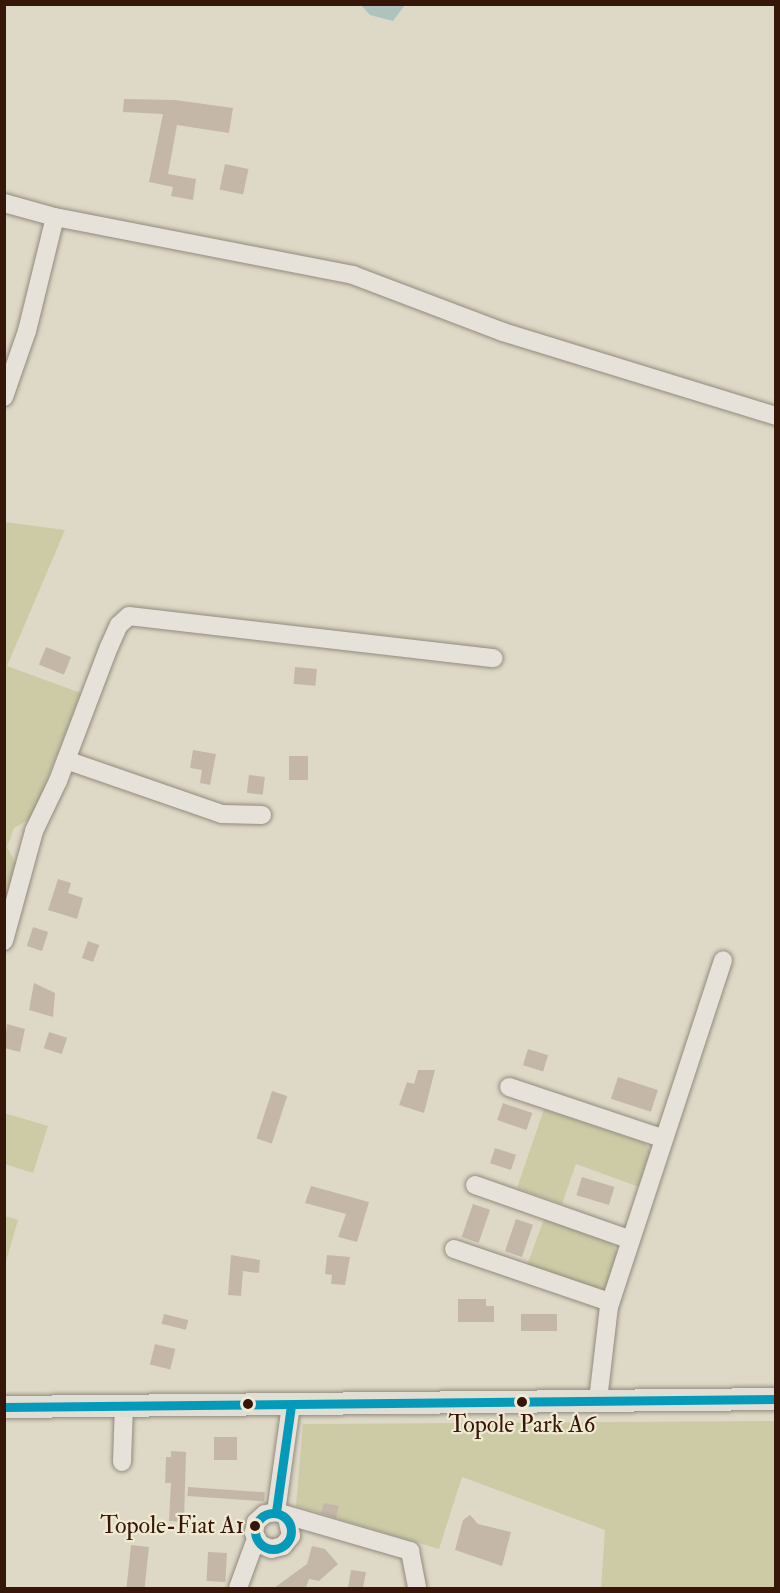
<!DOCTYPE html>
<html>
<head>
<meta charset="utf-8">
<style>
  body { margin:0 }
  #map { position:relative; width:780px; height:1593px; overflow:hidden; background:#ded9c6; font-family:"IM FELL Double Pica",serif }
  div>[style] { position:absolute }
  .green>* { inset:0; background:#cccba6 }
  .water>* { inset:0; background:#afc3be }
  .building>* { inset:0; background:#c5b7a8; transform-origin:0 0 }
  .roads { filter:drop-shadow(0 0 2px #928a7e) drop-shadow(0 0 2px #928a7e) }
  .minor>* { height:18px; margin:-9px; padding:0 9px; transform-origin:9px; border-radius:9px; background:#e6e2d9 }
  .major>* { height:22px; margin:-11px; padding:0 11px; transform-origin:11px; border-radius:11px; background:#e1ded3 }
  .bus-1>* { height:9px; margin:-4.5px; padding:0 4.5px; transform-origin:4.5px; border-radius:4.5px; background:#059aba }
  .bus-1>.ring { margin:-4.5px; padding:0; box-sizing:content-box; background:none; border:9px solid #059aba; border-radius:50% }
  .dots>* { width:16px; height:16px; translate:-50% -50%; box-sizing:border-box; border:3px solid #f0ead3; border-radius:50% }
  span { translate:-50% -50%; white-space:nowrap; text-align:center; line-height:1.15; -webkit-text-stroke:4.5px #f0ead3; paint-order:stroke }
  .bus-label { font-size:24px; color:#361608 }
  .right { translate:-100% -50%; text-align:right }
  .frame { position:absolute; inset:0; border:6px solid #361608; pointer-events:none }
</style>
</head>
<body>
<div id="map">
  <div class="green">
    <div style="clip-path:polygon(5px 522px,65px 530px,7px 666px,81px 693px,32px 818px,14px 828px,7px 847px,16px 864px,5px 904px)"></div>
    <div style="clip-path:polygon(544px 1109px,645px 1143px,651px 1152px,639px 1187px,576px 1164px,562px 1204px,517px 1188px)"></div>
    <div style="clip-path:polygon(4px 1113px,48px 1126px,33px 1173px,5px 1164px)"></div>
    <div style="clip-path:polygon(5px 1216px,18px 1220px,5px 1265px,4px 1216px)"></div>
    <div style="clip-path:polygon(544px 1219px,611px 1243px,618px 1253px,604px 1294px,526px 1268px)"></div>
    <div style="clip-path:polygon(775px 1421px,775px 1588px,601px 1588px,605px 1530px,462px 1477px,439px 1549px,296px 1506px,303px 1424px)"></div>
  </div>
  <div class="water">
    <div style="clip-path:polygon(361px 5px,405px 5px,393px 21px,370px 15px)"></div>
  </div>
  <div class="building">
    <div style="clip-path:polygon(124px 99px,175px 100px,233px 108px,229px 133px,177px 125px,168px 174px,196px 179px,193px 200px,171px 196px,173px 187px,149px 182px,163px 114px,123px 112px)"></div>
    <div style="left:225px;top:164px;width:24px;height:26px;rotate:12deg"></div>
    <div style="left:46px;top:647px;width:27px;height:19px;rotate:22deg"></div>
    <div style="left:295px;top:667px;width:22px;height:17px;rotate:5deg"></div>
    <div style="clip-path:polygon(193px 750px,216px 754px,210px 785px,200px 783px,202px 770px,190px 768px)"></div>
    <div style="left:308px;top:756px;width:24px;height:19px;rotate:90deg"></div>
    <div style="left:249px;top:775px;width:16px;height:18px;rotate:7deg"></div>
    <div style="clip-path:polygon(58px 879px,71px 883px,68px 893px,83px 898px,77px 919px,48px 910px)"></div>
    <div style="left:33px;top:927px;width:16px;height:20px;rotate:18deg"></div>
    <div style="left:88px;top:941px;width:12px;height:18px;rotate:20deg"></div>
    <div style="clip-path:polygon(34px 983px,55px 993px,53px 1017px,29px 1010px)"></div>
    <div style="clip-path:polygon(7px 1024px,25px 1029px,20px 1052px,4px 1048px)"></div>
    <div style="left:49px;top:1032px;width:19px;height:17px;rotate:18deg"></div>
    <div style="left:528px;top:1049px;width:21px;height:17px;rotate:17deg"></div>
    <div style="clip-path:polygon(418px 1070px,435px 1070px,424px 1113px,399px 1105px,407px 1082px,414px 1084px)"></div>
    <div style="left:618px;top:1077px;width:42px;height:23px;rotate:18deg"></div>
    <div style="left:272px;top:1091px;width:16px;height:50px;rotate:18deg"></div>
    <div style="left:503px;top:1103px;width:31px;height:18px;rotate:19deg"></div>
    <div style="left:495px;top:1148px;width:22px;height:16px;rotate:18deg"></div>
    <div style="left:582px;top:1177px;width:34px;height:19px;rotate:17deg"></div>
    <div style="clip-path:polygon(311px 1186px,369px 1202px,357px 1242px,338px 1237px,346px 1214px,305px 1203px)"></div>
    <div style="left:473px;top:1204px;width:18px;height:35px;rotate:19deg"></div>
    <div style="left:516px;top:1219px;width:18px;height:34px;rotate:19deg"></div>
    <div style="clip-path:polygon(231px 1255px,260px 1260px,259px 1273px,243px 1271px,241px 1296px,228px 1295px)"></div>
    <div style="clip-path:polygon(327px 1255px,350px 1257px,345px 1285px,331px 1284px,332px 1275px,325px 1274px)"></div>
    <div style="clip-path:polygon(458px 1299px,486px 1299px,486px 1306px,494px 1306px,494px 1322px,458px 1322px)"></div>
    <div style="left:164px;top:1314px;width:25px;height:10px;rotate:14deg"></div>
    <div style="left:557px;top:1314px;width:17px;height:36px;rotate:90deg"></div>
    <div style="left:155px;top:1344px;width:21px;height:21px;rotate:14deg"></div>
    <div style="left:214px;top:1437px;width:23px;height:23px"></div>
    <div style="clip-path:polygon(171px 1451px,186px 1452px,184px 1522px,169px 1521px,171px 1483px,165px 1483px,166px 1457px,171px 1457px)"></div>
    <div style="left:188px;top:1487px;width:77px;height:9px;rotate:4deg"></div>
    <div style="clip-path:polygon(324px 1503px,339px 1506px,336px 1518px,321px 1513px)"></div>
    <div style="clip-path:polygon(470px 1515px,478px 1524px,511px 1532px,502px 1566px,455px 1550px,463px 1520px)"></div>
    <div style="left:131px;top:1545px;width:18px;height:43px;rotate:6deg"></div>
    <div style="clip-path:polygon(312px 1546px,325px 1549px,338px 1564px,319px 1581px,309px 1579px,306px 1588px,274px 1588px,307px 1564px)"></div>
    <div style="left:208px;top:1552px;width:19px;height:29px;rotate:3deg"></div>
    <div style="clip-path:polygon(351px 1570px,366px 1572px,363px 1588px,348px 1588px)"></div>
  </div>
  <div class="roads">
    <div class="minor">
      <div style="left:4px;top:203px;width:53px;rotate:15.4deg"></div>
      <div style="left:55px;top:217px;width:304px;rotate:11deg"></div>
      <div style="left:353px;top:275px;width:160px;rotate:20.8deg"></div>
      <div style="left:503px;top:332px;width:286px;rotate:17.1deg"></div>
      <div style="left:4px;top:397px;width:70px;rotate:-70.8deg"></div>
      <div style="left:27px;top:331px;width:117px;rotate:-76.2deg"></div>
      <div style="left:66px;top:760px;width:165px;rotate:19.1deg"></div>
      <div style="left:222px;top:814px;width:40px;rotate:1.4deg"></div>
      <div style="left:4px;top:941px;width:114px;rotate:-74.7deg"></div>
      <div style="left:34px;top:831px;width:55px;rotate:-64.4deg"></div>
      <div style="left:58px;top:781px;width:143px;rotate:-69.2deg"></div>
      <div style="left:109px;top:647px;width:24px;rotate:-66deg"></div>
      <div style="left:119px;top:625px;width:13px;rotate:-42deg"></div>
      <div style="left:129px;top:616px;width:367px;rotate:6.6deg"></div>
      <div style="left:509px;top:1087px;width:163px;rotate:18.5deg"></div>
      <div style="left:475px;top:1185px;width:165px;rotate:19.4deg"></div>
      <div style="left:454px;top:1249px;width:165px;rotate:18.8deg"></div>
      <div style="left:598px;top:1400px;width:94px;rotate:-83.3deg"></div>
      <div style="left:609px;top:1307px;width:365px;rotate:-71.8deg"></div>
      <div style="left:122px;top:1462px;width:56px;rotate:-88deg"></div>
      <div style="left:276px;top:1512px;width:108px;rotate:-82deg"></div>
      <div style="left:287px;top:1518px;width:18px;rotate:77deg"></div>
      <div style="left:291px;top:1536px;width:13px;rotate:129deg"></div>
      <div style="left:283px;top:1546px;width:12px;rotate:166deg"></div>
      <div style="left:271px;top:1549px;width:12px;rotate:-156deg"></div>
      <div style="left:260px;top:1544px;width:13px;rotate:-119deg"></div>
      <div style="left:254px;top:1533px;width:11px;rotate:-80deg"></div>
      <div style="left:256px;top:1522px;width:12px;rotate:-42deg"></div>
      <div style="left:265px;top:1514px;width:11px;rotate:-10deg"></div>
      <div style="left:276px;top:1512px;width:140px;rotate:16.2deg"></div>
      <div style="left:410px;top:1551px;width:38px;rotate:79deg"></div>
      <div style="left:238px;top:1588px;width:52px;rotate:-69.8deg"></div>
    </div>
    <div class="major">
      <div style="left:4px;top:1407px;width:772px;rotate:-0.59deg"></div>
    </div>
  </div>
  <div class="bus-1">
    <div style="left:4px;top:1407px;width:772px;rotate:-0.59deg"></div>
    <div style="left:276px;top:1512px;width:108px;rotate:-82deg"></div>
    <div class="ring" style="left:255px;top:1513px;width:27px;height:27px"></div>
  </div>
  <div class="dots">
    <div style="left:522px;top:1402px;background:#361608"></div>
    <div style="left:248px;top:1404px;background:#361608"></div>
    <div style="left:255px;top:1526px;background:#361608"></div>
  </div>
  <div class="bus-label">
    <span style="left:522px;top:1425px">Topole Park A6</span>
    <span class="right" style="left:244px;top:1526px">Topole-Fiat A1</span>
  </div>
  <div class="frame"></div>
</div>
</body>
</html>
